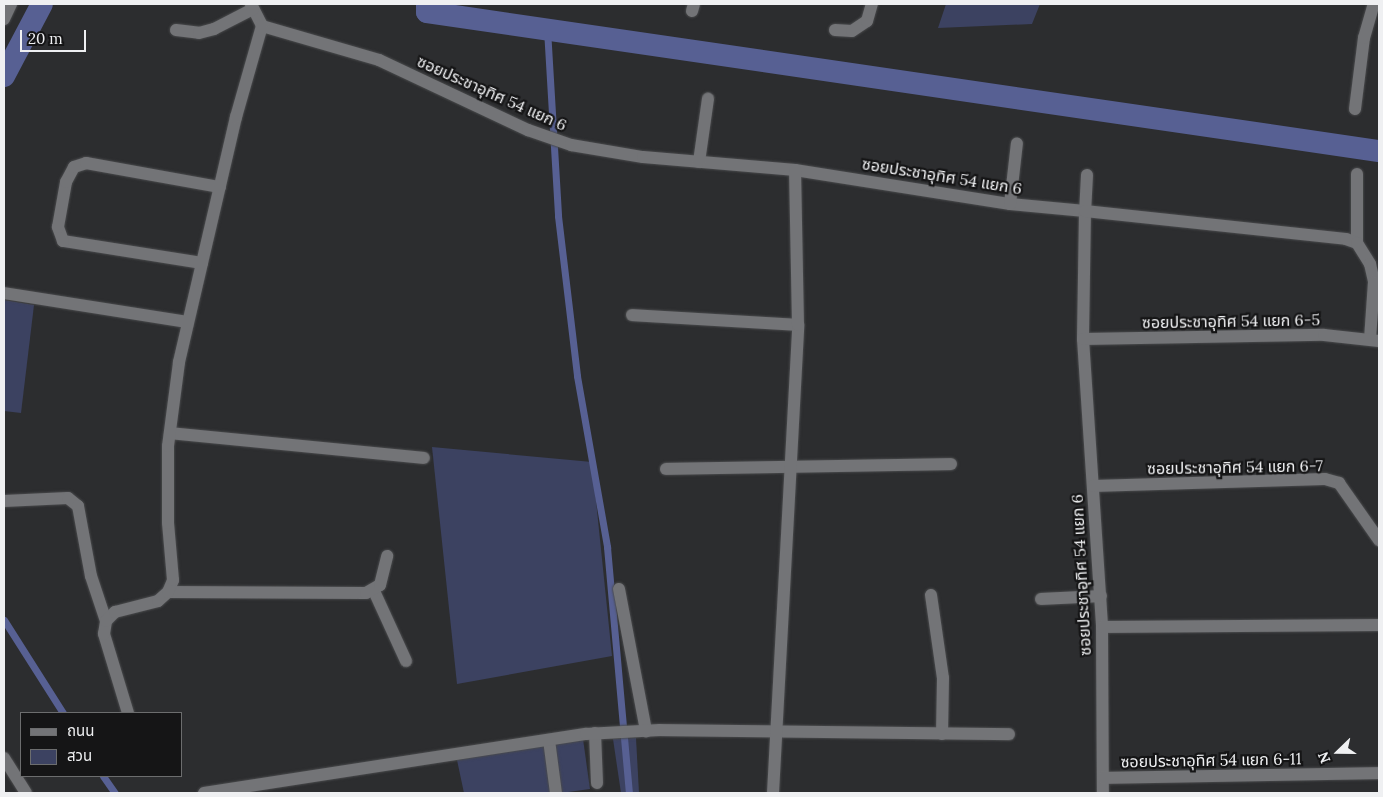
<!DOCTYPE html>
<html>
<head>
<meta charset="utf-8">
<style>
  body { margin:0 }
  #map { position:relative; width:1383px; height:797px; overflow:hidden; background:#2c2d2f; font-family:Lora,"Noto Sans Thai",serif }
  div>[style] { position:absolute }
  .green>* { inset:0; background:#3c4261 }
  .stream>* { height:7px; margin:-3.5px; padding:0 3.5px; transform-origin:3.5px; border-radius:3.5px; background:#576093 }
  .canal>* { height:22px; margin:-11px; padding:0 11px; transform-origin:11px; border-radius:11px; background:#576093 }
  .roads { filter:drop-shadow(0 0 1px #494a4c) drop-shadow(0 0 1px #494a4c) }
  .minor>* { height:12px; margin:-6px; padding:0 6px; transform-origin:6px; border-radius:6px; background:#737477 }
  span { translate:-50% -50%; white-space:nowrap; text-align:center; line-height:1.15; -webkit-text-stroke:4.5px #151516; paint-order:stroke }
  .street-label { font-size:16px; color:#eff0f2 }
  .frame { position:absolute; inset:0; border:5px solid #eff0f2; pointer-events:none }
  .legend { position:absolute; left:20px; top:712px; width:162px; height:65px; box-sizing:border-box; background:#151516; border:1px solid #6c6d6e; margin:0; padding:6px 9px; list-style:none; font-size:15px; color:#eff0f2 }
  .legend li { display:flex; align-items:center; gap:10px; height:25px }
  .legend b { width:25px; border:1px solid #6c6d6e }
  .north { position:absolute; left:1313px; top:727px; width:50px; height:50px; -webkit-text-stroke:4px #151516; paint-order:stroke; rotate:248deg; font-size:14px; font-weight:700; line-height:20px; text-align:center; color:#eff0f2 }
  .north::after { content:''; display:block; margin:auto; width:18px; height:22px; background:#eff0f2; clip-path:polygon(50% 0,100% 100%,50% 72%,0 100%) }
  .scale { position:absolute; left:20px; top:30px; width:66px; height:22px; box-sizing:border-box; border:2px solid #eff0f2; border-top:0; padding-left:6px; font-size:15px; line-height:18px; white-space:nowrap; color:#eff0f2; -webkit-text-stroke:4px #151516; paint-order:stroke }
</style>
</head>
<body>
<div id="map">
  <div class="green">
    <div style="clip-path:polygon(946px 4px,1040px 4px,1032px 24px,938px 28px)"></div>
    <div style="clip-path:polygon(4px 300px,34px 305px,21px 413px,4px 411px)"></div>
    <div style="clip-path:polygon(432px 447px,592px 462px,612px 656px,457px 684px)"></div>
    <div style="clip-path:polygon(636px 738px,639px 793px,621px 793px,613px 739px)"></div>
    <div style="clip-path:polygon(583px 739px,590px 789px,561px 793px,464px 793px,457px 760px)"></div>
  </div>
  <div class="stream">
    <div style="left:547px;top:29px;width:187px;rotate:86.6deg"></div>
    <div style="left:558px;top:216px;width:161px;rotate:83.2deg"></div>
    <div style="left:577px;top:376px;width:174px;rotate:80deg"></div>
    <div style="left:607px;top:547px;width:247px;rotate:84.9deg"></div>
    <div style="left:4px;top:620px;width:110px;rotate:57.6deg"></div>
    <div style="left:103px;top:776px;width:21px;rotate:55deg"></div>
  </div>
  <div class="canal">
    <div style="left:427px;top:4px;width:8px;rotate:90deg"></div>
    <div style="left:427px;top:12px;width:962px;rotate:8.31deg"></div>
    <div style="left:4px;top:76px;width:81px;rotate:-62.2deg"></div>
  </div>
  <div class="roads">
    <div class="minor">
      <div style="left:251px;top:4px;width:25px;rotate:63deg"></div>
      <div style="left:262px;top:26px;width:122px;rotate:16.2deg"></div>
      <div style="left:379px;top:60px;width:165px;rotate:25.2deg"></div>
      <div style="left:528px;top:130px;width:46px;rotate:19.2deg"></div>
      <div style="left:571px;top:145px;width:73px;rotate:9.5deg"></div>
      <div style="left:643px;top:157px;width:153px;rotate:4.9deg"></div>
      <div style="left:795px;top:170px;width:218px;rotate:9deg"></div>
      <div style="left:1010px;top:204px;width:75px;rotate:5.3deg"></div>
      <div style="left:1085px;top:211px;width:128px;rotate:90.9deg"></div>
      <div style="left:1083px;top:339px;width:289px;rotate:86.2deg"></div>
      <div style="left:1102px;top:627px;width:166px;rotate:89.7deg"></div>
      <div style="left:692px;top:11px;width:7px;rotate:-74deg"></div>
      <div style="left:4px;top:19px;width:17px;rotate:-65deg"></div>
      <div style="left:176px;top:30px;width:23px;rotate:7deg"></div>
      <div style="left:199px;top:33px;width:16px;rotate:-15deg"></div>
      <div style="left:214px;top:29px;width:44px;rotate:-27.1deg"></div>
      <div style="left:835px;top:30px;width:17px;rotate:3deg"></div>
      <div style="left:852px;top:31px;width:18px;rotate:-34deg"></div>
      <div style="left:867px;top:21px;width:18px;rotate:-74deg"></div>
      <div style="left:1355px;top:109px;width:72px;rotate:-82.8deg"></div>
      <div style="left:1364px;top:38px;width:35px;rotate:-74deg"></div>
      <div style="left:699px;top:162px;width:64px;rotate:-81.9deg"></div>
      <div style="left:1357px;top:174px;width:69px;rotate:90deg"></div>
      <div style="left:1087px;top:175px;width:36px;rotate:93deg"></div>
      <div style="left:1085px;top:211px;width:262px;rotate:6.1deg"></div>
      <div style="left:1346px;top:239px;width:12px;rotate:20deg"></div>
      <div style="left:1357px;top:243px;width:25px;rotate:58deg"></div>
      <div style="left:1370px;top:264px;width:18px;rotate:77deg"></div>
      <div style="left:1374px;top:282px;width:57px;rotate:94deg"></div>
      <div style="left:1010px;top:204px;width:61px;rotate:-83.5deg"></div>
      <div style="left:202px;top:263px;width:141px;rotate:-171deg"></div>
      <div style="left:63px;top:241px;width:15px;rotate:-110deg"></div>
      <div style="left:58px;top:227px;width:46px;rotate:-79.9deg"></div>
      <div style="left:66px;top:182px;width:17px;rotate:-62deg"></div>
      <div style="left:74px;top:167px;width:13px;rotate:-18deg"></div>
      <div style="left:86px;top:163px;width:136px;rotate:10.2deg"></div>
      <div style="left:4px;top:293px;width:186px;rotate:9deg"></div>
      <div style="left:632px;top:315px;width:166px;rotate:3.4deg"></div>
      <div style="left:1083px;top:339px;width:241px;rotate:-1deg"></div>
      <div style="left:1324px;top:335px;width:55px;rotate:6.2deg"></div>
      <div style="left:170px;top:433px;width:255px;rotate:5.6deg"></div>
      <div style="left:666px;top:469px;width:285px;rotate:-1deg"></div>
      <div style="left:1093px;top:486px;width:232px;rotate:-1.7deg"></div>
      <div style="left:1325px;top:479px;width:15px;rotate:16deg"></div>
      <div style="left:1339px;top:483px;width:70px;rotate:54.9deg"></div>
      <div style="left:4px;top:501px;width:64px;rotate:-2.7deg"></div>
      <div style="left:68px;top:498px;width:13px;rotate:39deg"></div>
      <div style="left:78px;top:506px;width:71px;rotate:79.5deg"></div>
      <div style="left:91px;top:576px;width:47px;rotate:71.6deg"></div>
      <div style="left:619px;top:589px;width:145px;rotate:79.2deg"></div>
      <div style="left:374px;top:591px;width:77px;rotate:65.4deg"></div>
      <div style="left:168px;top:592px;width:198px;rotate:0.3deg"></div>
      <div style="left:366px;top:593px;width:16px;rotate:-30deg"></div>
      <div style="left:380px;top:585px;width:30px;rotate:-76deg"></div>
      <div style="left:931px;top:595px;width:84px;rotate:81.8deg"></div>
      <div style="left:943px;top:678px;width:56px;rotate:91deg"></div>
      <div style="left:1041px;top:599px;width:60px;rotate:-2.9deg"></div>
      <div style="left:1102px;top:627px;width:277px;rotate:-0.4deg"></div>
      <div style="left:128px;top:713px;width:83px;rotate:-106.9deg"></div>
      <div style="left:104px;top:634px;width:13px;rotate:-81deg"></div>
      <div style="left:106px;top:621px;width:13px;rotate:-45deg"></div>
      <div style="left:115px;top:612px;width:44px;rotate:-14.3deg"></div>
      <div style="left:158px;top:601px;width:13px;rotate:-42deg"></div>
      <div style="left:168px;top:592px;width:13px;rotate:-67deg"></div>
      <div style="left:173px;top:580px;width:57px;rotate:-95deg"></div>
      <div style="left:168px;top:523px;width:77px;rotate:-90deg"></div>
      <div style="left:168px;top:446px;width:85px;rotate:-82.5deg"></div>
      <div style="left:179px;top:362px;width:252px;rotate:-76.9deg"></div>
      <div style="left:236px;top:117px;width:95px;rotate:-74.1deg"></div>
      <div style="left:595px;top:733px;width:50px;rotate:87.7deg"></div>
      <div style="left:549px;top:740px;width:53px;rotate:82.5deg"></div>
      <div style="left:4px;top:758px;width:41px;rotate:57.8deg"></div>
      <div style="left:1103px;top:778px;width:276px;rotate:-1deg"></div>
      <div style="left:204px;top:793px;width:387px;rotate:-8.8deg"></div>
      <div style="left:586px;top:734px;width:74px;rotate:-3.1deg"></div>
      <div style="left:660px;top:730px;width:349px;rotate:0.7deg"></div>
      <div style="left:773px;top:793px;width:469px;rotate:-86.9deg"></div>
      <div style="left:798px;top:325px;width:155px;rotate:-91.1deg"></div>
    </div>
  </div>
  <div class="street-label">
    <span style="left:492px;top:93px;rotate:24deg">ซอยประชาอุทิศ 54 แยก 6</span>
    <span style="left:942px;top:176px;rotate:9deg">ซอยประชาอุทิศ 54 แยก 6</span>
    <span style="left:1231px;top:321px;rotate:-1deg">ซอยประชาอุทิศ 54 แยก 6-5</span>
    <span style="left:1235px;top:467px;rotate:-1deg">ซอยประชาอุทิศ 54 แยก 6-7</span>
    <span style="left:1081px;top:575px;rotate:-93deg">ซอยประชาอุทิศ 54 แยก 6</span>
    <span style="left:1211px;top:760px;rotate:-1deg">ซอยประชาอุทิศ 54 แยก 6-11</span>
  </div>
  <div class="frame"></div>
  <ul class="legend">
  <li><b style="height:6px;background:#737477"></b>ถนน</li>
  <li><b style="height:14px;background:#3c4261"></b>สวน</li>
  </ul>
  <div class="north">N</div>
  <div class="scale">20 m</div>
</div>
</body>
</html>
